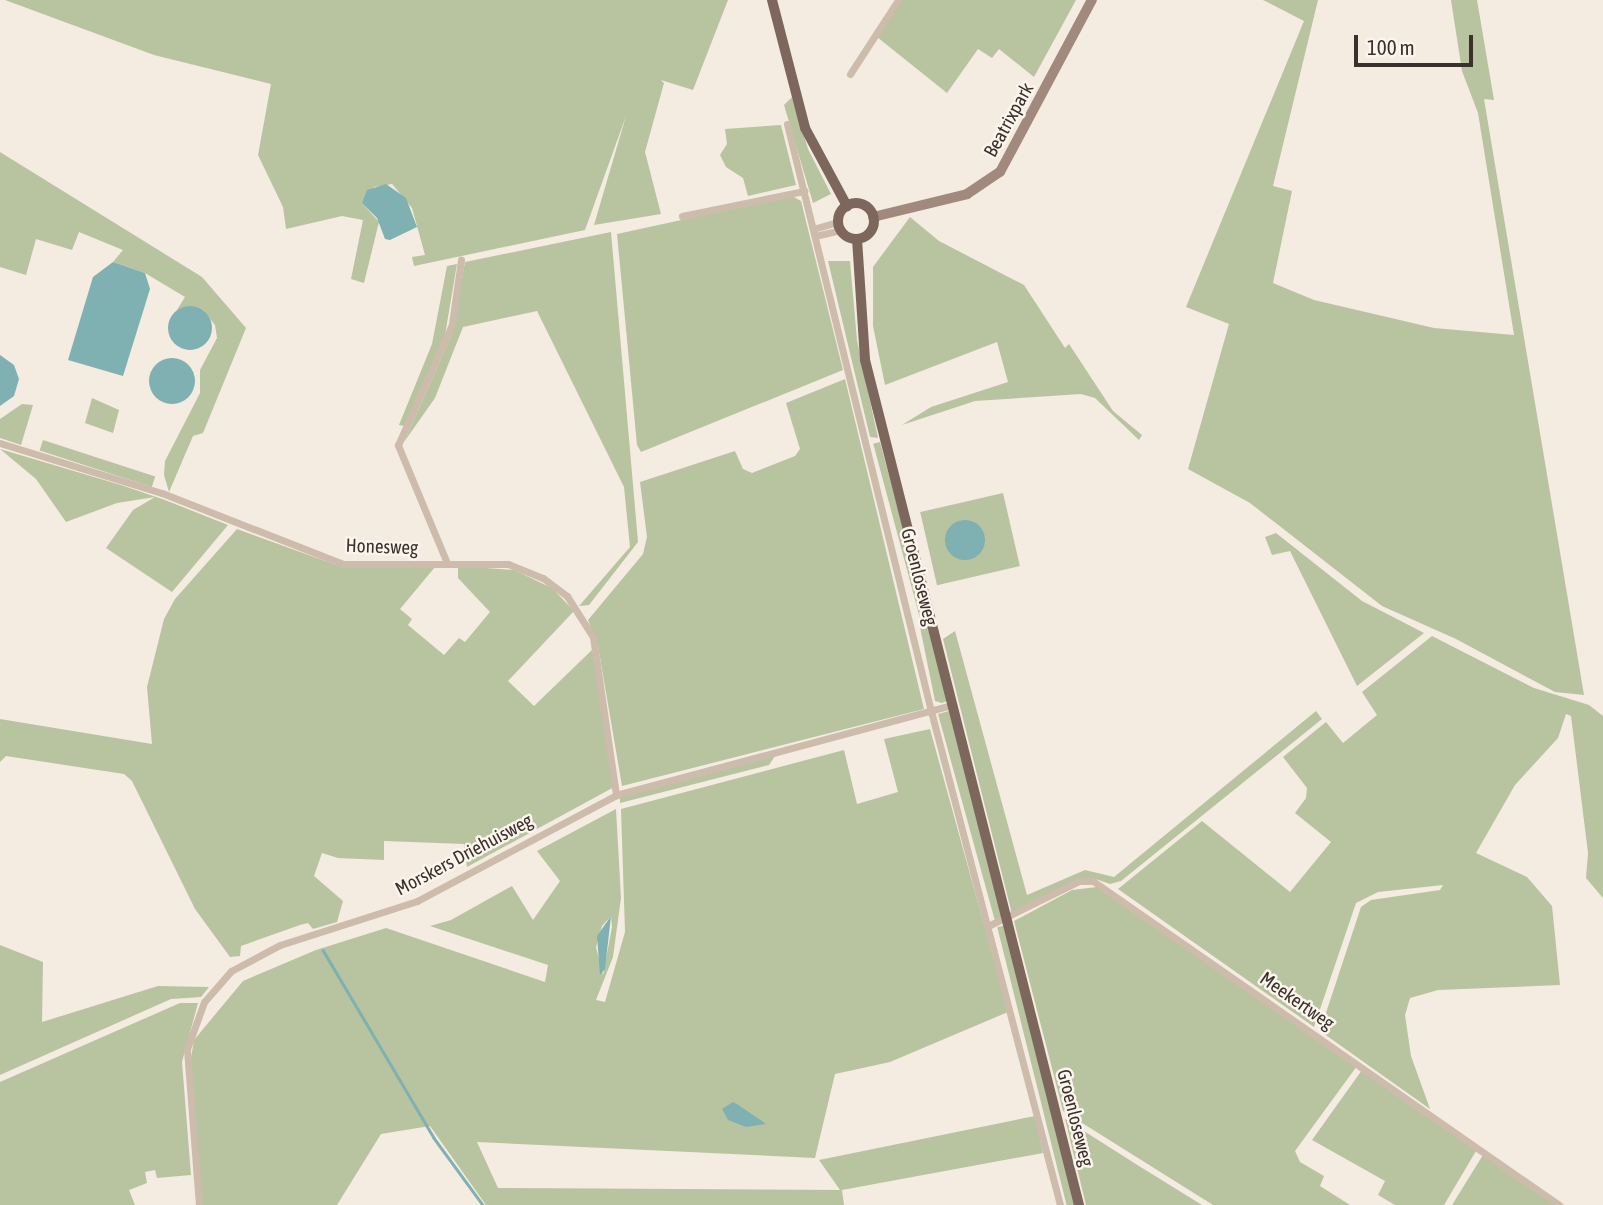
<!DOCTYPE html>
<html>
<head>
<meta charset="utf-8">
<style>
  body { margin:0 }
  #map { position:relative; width:1603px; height:1205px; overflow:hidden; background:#f4ebe1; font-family:"Asap Condensed",sans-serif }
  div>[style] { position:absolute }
  .green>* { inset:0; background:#b8c4a0; transform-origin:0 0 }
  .water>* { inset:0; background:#7fb0b2 }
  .round { border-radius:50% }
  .stream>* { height:2.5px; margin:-1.25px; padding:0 1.25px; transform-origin:1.25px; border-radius:1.25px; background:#7fb0b2 }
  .street>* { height:7px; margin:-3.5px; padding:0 3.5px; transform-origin:3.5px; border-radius:3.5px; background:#cdbbac }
  .secondary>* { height:10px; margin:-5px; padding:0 5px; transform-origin:5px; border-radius:5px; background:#a18a7d }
  .primary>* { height:10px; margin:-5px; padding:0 5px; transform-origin:5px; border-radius:5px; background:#7d675c }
  .primary>.ring { margin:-5px; padding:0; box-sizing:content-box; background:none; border:10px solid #7d675c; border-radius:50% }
  span { translate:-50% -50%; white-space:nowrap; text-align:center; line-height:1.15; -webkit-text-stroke:5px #fbf5ee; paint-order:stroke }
  .street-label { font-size:19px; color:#3b302b }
  .scale { position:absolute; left:1354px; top:35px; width:119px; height:32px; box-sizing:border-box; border:4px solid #3b302b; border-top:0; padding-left:9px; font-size:21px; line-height:24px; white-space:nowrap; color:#3b302b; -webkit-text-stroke:5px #fbf5ee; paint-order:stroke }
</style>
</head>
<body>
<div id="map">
  <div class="green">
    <div style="clip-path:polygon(5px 0,728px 0,693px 90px,661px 80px,664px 83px,645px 152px,661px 214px,594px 225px,626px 116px,585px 230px,414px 266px,412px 257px,425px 255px,412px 208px,392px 184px,374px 187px,362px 203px,379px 222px,364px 283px,351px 279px,363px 220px,342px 216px,286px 229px,283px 207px,258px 155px,271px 84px,154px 55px)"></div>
    <div style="clip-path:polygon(901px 0,1076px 0,1034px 77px,999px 49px,992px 58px,978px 49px,947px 93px,877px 37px)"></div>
    <div style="clip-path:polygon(1263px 0,1318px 0,1273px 186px,1292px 191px,1273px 283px,1314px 300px,1434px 328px,1514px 335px,1478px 113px,1462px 71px,1451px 0,1477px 0,1494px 100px,1484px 99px,1584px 695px,1555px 692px,1456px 639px,1382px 606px,1250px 503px,1188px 469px,1229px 324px,1186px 307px,1304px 21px)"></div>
    <div style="clip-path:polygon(792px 97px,808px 149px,831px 194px,813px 203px,784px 105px)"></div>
    <div style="clip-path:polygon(781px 125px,796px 185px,748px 196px,743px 178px,726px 167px,720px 155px,727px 144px,725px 129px)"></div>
    <div style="clip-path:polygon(0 152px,202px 277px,246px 328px,203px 433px,193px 436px,169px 492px,164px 475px,165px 461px,200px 393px,200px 370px,217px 338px,215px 325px,203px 310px,177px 310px,185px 297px,145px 273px,113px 262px,123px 250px,79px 232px,72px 250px,36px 239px,26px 275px,0 267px)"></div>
    <div style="clip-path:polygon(792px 196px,801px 201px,843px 370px,641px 452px,637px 445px,617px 234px)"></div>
    <div style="clip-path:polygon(910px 217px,939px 241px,1024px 285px,1065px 348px,1069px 344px,1113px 411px,1142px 435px,1139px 440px,1095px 398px,1081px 394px,975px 401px,902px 425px,931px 407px,1008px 382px,997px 342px,885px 385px,873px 326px,873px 267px)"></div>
    <div style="clip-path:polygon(611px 232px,638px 542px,589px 605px,579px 606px,630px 547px,624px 487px,537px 311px,463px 327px,435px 398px,404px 442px,452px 334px,465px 262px)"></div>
    <div style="clip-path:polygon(828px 261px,850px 261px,857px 340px,878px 438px,870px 437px)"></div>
    <div style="clip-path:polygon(457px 264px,445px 335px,404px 426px,399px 425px,432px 344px,447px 266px)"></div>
    <div style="clip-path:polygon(845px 379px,924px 709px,622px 786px,598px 646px,588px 620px,643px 554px,647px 537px,640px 482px,735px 451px,743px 469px,752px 473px,795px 456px,800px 449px,786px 403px)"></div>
    <div style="clip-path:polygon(92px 398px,119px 410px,113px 433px,85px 423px)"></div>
    <div style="clip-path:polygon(22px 404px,33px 405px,21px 445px,0 438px,0 419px)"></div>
    <div style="left:43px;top:440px;width:118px;height:11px;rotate:18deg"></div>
    <div style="left:880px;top:442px;width:179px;height:7px;rotate:75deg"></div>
    <div style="clip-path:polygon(0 449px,121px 485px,165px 500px,228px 525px,172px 592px,106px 548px,133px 510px,155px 497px,117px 503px,66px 522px,36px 479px)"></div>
    <div style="left:1003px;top:493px;width:75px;height:85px;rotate:77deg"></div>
    <div style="clip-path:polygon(237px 529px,339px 566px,435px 567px,400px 609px,412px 619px,408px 625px,444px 655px,459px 638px,465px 642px,490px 612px,458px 578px,458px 566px,514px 570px,552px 588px,574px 611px,508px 681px,534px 706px,593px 649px,616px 786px,467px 867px,464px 844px,384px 841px,384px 860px,338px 858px,322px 853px,314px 876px,343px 901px,337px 922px,313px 929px,308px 923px,300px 925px,241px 946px,240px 956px,230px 957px,195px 909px,132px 781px,124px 774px,6px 756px,0 762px,0 719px,152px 744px,147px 687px,164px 619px,175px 599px)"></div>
    <div style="clip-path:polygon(1276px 533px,1362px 601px,1424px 633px,1357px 686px,1290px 551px,1272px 555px,1265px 537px)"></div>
    <div style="clip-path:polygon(927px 624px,947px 701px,942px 703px,935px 701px,920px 627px)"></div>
    <div style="clip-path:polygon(955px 631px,1027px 895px,1085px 870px,1114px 877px,1316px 711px,1322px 719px,1121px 881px,1110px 884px,1093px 878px,1012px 914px,943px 639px)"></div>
    <div style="clip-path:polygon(1432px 636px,1534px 688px,1589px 705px,1603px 716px,1603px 898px,1586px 878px,1588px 853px,1571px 716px,1566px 714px,1558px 738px,1515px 785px,1476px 853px,1527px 877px,1552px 906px,1560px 985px,1438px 990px,1410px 998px,1405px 1015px,1411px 1056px,1430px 1109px,1320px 1031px,1361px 907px,1371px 900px,1440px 890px,1443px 885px,1378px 892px,1356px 903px,1314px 1027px,1118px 889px,1202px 821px,1290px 892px,1331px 842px,1295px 813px,1306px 798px,1307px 788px,1283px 757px,1326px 722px,1343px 743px,1377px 715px,1362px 692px)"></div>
    <div style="clip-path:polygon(949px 711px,1004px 918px,995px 921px,938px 714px)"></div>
    <div style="clip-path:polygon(evenodd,930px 729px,1008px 1012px,890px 1062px,835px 1074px,815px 1158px,477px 1142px,498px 1188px,840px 1190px,819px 1160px,1035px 1116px,1043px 1153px,842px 1190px,844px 1205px,486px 1205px,430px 1126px,381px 1134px,337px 1205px,202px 1205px,191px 1058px,194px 1040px,243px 981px,316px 950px,386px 928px,545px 982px,548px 965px,430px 926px,451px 920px,512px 886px,533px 920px,560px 881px,537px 851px,616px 809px,621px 898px,613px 957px,596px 1000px,605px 1002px,625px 932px,621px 809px,844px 750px,857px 804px,898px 792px,884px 739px,930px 729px,611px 916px,612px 927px,603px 975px,596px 947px,602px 926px,611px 916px)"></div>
    <div style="clip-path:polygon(775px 756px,769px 765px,620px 803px,620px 797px)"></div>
    <div style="clip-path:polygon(1097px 887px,1357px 1066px,1295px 1151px,1300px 1162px,1324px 1176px,1320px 1186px,1350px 1205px,1213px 1205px,1063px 1111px,1014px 921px,1072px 890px)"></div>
    <div style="left:1006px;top:925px;width:289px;height:9px;rotate:76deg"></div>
    <div style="clip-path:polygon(0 945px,43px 962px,42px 1022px,158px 986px,209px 987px,201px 997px,171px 999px,0 1075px)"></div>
    <div style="clip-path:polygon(180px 1003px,198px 1003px,182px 1062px,191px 1175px,157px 1178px,155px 1170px,145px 1172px,147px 1183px,129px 1190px,135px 1205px,0 1205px,0 1082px)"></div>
    <div style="clip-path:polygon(1362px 1070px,1476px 1151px,1444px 1205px,1395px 1205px,1378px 1195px,1385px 1181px,1312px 1140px)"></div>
    <div style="clip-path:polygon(1065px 1119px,1139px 1166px,1202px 1205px,1086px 1205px)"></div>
    <div style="clip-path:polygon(1483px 1155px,1554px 1205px,1452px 1205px)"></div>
  </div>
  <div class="water">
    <div style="clip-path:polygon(386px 184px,406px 198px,417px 227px,390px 240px,385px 239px,377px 218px,362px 203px,367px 190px)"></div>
    <div style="clip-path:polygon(113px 262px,145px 273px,150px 289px,123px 376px,68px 360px,93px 277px)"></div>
    <div class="round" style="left:168px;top:306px;width:44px;height:44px"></div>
    <div style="clip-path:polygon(0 355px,14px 365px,19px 379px,14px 396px,0 406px)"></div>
    <div class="round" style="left:149px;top:358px;width:46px;height:46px"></div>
    <div class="round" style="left:945px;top:520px;width:40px;height:40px"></div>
    <div style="clip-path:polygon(611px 916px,605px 969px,600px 975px,597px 936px)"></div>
    <div style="clip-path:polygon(733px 1102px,737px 1104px,766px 1124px,746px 1127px,728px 1120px,722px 1109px)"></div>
  </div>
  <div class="stream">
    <div style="left:323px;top:950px;width:218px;rotate:59.4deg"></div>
    <div style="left:434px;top:1138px;width:83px;rotate:53.8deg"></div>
  </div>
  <div class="street">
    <div style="left:850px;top:74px;width:88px;rotate:-57deg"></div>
    <div style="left:787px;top:124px;width:604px;rotate:76.22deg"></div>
    <div style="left:931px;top:711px;width:511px;rotate:75.36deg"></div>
    <div style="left:682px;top:216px;width:125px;rotate:-11.6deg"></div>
    <div style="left:813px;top:229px;width:26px;rotate:-16deg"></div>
    <div style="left:815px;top:236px;width:26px;rotate:-13deg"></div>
    <div style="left:0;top:443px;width:170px;rotate:17.2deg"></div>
    <div style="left:162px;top:493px;width:194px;rotate:21.4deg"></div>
    <div style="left:343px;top:564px;width:165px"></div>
    <div style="left:508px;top:564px;width:38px;rotate:22deg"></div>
    <div style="left:543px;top:578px;width:30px;rotate:37deg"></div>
    <div style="left:567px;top:596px;width:49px;rotate:57.6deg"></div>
    <div style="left:593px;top:637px;width:160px;rotate:81.7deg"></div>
    <div style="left:447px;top:563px;width:128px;rotate:-112.6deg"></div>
    <div style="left:398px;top:445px;width:133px;rotate:-65.9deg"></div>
    <div style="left:452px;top:324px;width:65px;rotate:-82deg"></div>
    <div style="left:990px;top:925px;width:99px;rotate:-26.3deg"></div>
    <div style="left:1079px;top:881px;width:14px"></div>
    <div style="left:1093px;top:881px;width:568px;rotate:34.81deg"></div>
    <div style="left:199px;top:1205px;width:156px;rotate:-94.4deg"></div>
    <div style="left:187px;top:1049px;width:50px;rotate:-70.1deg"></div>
    <div style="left:204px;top:1002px;width:41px;rotate:-48.9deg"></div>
    <div style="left:231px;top:971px;width:55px;rotate:-28deg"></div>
    <div style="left:280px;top:945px;width:144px;rotate:-17.8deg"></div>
    <div style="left:417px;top:901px;width:225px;rotate:-28deg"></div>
    <div style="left:616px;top:795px;width:348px;rotate:-15deg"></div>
  </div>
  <div class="secondary">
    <div style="left:873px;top:217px;width:97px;rotate:-13.7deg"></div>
    <div style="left:967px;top:194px;width:40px;rotate:-34deg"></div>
    <div style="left:1000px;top:172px;width:195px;rotate:-61.9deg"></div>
  </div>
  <div class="primary">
    <div style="left:772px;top:0;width:132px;rotate:75.5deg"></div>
    <div style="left:805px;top:128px;width:89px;rotate:61.7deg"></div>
    <div class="ring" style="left:838px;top:203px;width:26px;height:26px"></div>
    <div style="left:857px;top:239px;width:121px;rotate:86.2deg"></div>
    <div style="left:865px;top:360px;width:872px;rotate:75.79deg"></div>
  </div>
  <div class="street-label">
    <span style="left:1009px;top:120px;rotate:-61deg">Beatrixpark</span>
    <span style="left:382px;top:547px;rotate:2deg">Honesweg</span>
    <span style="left:919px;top:577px;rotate:76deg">Groenloseweg</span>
    <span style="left:464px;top:855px;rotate:-28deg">Morskers Driehuisweg</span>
    <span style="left:1297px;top:1001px;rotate:35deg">Meekertweg</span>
    <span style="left:1075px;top:1118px;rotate:76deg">Groenloseweg</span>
  </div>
  <div class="scale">100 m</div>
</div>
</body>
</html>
